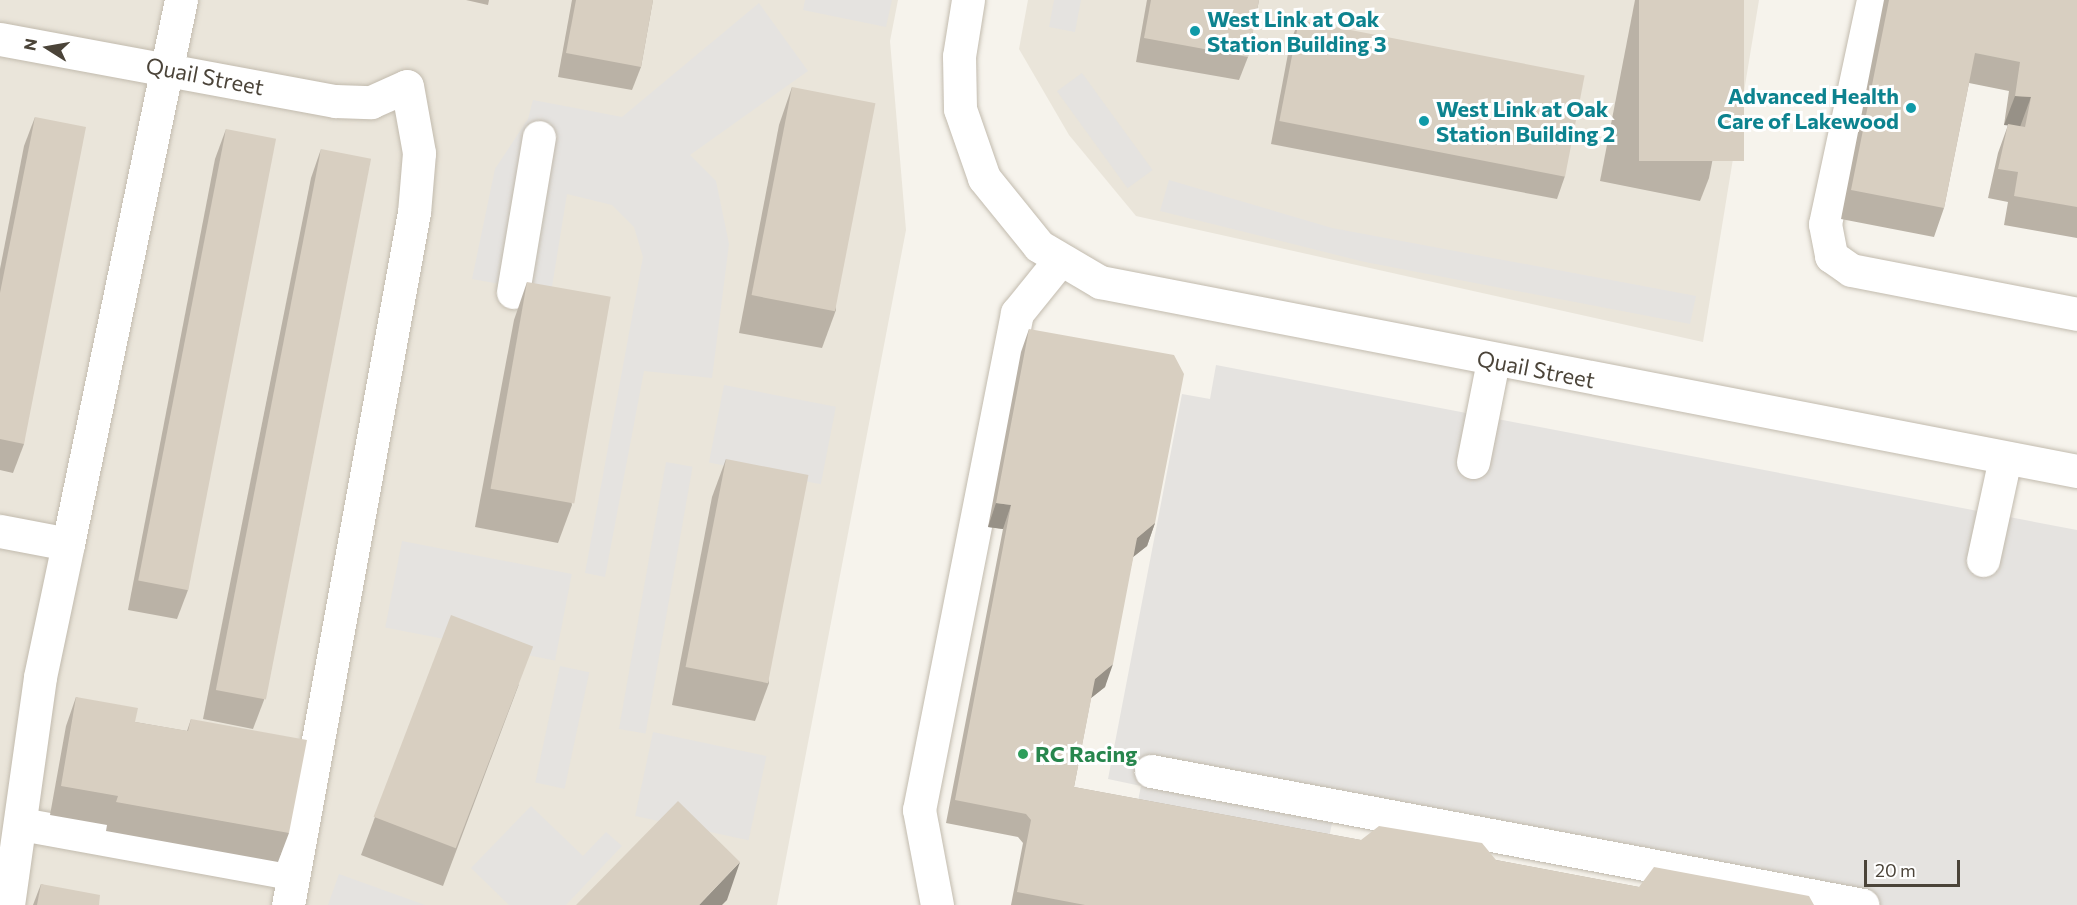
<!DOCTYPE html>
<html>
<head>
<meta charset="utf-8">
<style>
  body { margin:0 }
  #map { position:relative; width:2077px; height:905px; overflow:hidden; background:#f6f3ec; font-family:Commissioner,sans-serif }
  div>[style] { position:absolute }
  .residential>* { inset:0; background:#eae5da }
  .parking>* { inset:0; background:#e5e3e0; transform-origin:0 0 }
  .roads { filter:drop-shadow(0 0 2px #c2bbae) drop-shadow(0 0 2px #c2bbae) }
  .minor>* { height:33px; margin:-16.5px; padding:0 16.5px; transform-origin:16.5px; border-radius:16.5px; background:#fff }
  .wall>* { inset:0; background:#bab2a6 }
  .shaded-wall>* { inset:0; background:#979187 }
  .building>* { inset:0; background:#d8cfc1; transform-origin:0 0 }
  .dots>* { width:16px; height:16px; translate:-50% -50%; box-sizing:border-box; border:3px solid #fff; border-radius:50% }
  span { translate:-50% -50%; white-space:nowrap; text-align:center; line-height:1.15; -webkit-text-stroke:6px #fff; paint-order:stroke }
  .culture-label { font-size:22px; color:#0d838f; font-weight:700 }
  .left { translate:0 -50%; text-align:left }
  .right { translate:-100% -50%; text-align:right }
  .street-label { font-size:22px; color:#4b4439 }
  .leisure-label { font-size:22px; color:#27864d; font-weight:700 }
  .north { position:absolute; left:18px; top:18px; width:60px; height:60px; -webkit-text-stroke:4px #fff; paint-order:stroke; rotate:281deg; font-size:16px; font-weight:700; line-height:24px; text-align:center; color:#4b4439 }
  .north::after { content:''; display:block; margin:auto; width:21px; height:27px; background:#4b4439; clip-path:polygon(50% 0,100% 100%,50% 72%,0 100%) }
  .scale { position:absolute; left:1864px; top:860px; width:96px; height:27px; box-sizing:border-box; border:3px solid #4b4439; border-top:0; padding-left:8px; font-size:18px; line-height:21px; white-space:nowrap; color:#4b4439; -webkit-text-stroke:4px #fff; paint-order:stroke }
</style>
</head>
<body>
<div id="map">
  <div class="residential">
    <div style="clip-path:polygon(0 0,898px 0,890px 41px,906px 230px,777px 905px,0 905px)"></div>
    <div style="clip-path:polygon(1028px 0,1759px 0,1703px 342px,1136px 216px,1069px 135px,1019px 49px)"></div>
  </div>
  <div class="parking">
    <div style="clip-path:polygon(805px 0,892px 0,886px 27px,803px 10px)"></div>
    <div style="clip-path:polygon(1054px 0,1081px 0,1075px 32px,1049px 27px)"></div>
    <div style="clip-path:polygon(759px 3px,808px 71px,690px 155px,716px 181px,729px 244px,712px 378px,644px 371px,605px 577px,585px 573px,643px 257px,634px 227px,612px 205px,567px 194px,551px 293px,472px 279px,495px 169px,528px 119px,533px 100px,622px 117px)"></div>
    <div style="left:1082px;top:73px;width:120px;height:31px;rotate:54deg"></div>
    <div style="clip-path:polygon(1169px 180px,1332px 228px,1696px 296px,1690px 324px,1365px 262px,1160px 211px)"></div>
    <div style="clip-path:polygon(1216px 365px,2077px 530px,2077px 905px,1765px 905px,1332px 823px,1327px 848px,1136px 811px,1141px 786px,1108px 779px,1182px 394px,1210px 399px)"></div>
    <div style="left:724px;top:385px;width:114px;height:79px;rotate:11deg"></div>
    <div style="left:666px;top:462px;width:27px;height:271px;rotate:10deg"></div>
    <div style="left:402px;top:541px;width:173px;height:88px;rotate:11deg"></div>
    <div style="left:560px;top:666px;width:30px;height:119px;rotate:12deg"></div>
    <div style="left:653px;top:732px;width:116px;height:86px;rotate:12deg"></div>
    <div style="clip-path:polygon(531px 806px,583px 856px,606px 832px,622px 846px,566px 905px,509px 905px,471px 868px)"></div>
    <div style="clip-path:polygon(339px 874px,425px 905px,328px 905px)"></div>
  </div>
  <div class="roads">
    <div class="minor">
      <div style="left:968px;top:0;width:57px;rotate:99.1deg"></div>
      <div style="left:959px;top:56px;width:53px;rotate:88.9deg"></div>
      <div style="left:960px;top:109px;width:73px;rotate:70.8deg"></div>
      <div style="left:984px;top:178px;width:87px;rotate:51deg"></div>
      <div style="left:1039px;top:246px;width:71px;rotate:30.5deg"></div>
      <div style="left:1100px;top:282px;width:995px;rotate:10.95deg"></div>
      <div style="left:1873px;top:0;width:229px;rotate:102.1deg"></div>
      <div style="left:1825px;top:224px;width:33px;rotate:79deg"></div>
      <div style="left:1831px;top:256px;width:24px;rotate:35deg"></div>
      <div style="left:1851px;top:270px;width:230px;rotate:11deg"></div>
      <div style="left:0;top:39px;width:341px;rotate:10.5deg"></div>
      <div style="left:335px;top:101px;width:36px;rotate:2deg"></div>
      <div style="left:371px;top:102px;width:39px;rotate:-24deg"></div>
      <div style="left:407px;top:86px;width:68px;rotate:79.8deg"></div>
      <div style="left:419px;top:153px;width:59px;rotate:94.8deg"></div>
      <div style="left:414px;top:212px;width:704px;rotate:100.3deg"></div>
      <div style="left:513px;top:292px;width:157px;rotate:-80.5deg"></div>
      <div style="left:1473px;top:462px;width:103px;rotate:-78.8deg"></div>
      <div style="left:0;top:531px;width:69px;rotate:10.8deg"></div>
      <div style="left:68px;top:544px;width:556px;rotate:-78.27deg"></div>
      <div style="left:1983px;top:560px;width:104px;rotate:-77.8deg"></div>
      <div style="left:1151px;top:771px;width:724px;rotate:10.66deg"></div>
      <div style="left:21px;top:824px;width:274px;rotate:10.3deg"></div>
      <div style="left:8px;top:905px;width:230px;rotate:-82deg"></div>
      <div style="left:40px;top:677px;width:136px;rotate:-78.1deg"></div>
      <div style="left:937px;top:905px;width:97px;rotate:-100.7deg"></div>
      <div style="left:919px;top:810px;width:507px;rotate:-78.85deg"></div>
      <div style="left:1017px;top:313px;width:67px;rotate:-51.1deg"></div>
    </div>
  </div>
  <div class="wall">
    <div style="clip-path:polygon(466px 0,489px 0,488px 5px)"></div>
    <div style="clip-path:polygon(572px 0,653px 0,641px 67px,632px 90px,558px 77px)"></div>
    <div style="clip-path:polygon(1147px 0,1259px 0,1248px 57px,1239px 80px,1136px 62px)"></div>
    <div style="clip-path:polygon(1635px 0,1744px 0,1709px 178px,1700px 201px,1600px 181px)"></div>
    <div style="clip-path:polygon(1884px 0,2077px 0,2077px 238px,2004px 225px,2008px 202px,1988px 198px,1998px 153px,2008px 125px,2004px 125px,2009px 91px,1969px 83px,1944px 208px,1934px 237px,1841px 219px)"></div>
    <div style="clip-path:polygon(1299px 20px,1565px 176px,1557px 199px,1271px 144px,1290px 43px)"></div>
    <div style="clip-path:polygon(792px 87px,836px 310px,822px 348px,739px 333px,779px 125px)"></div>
    <div style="clip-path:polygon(35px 117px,24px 444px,13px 473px,0 470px,0 269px,24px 146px)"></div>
    <div style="clip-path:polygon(226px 129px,188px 590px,177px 619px,128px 610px,215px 159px)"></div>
    <div style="clip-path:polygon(321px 149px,264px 700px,253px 729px,203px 719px,311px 178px)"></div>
    <div style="clip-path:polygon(527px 282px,572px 505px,558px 543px,475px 527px,514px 320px)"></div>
    <div style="clip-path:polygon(1029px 329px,1155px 523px,1147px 546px,1133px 557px,1105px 687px,1091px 698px,1074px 787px,1361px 840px,1496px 860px,1639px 887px,1814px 905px,1011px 905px,1023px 843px,1018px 837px,946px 823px,1003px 529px,988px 527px,1021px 352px)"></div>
    <div style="clip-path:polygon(726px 459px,769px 683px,755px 721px,672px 705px,712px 497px)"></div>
    <div style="clip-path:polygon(519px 684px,443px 886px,361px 855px,375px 817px)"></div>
    <div style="clip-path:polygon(76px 697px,135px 722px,187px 731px,191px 719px,289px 833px,278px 862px,106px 831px,107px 825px,50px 815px,66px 726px)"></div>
    <div style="clip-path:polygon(41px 884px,99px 905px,33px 905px)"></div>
  </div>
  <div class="shaded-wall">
    <div style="clip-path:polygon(2015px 96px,2031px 97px,2020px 127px,2004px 125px)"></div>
    <div style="clip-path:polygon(996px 503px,1011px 505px,1003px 529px,988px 527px)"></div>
    <div style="clip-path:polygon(1155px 523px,1147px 546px,1128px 561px,1137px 538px)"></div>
    <div style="clip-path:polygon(1113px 664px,1105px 687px,1086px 702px,1095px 679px)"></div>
    <div style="clip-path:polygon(740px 862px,727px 900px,722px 905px,699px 905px)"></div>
  </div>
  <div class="building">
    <div style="clip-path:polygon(576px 0,653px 0,641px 67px,566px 53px)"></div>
    <div style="clip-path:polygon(1151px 0,1259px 0,1248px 57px,1144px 38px)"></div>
    <div style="left:1639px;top:0;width:105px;height:161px"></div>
    <div style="clip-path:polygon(1889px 0,2077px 0,2077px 207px,2014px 196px,2018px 172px,1998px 169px,2008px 124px,2025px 127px,2031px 97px,2015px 96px,2020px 62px,1975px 53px,1944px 208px,1851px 190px)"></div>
    <div style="left:1299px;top:20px;width:291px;height:103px;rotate:11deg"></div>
    <div style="left:792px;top:87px;width:85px;height:212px;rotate:11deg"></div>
    <div style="clip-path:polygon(35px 117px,86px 127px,24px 444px,0 439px,0 293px)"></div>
    <div style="left:226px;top:129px;width:51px;height:460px;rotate:11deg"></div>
    <div style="left:321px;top:149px;width:51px;height:551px;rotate:11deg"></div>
    <div style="left:527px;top:282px;width:85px;height:210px;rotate:10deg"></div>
    <div style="clip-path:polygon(1029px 329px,1174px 355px,1184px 374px,1155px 523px,1137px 538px,1113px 664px,1095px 679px,1074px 787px,1361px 840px,1379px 826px,1482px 843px,1496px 860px,1639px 887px,1654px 867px,1809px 896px,1814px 905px,1085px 905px,1017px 892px,1031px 820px,1026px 814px,955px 800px,1011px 505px,996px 503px)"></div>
    <div style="left:726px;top:459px;width:84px;height:212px;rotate:11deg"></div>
    <div style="left:451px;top:615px;width:88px;height:216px;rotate:21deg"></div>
    <div style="clip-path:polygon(76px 697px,138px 708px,135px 722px,188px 731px,191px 719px,307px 740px,289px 833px,116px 802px,118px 796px,61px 786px)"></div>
    <div style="clip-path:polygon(678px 801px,740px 862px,699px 905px,576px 905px)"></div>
    <div style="clip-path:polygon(41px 884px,100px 895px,99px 905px,37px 905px)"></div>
  </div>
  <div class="dots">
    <div style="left:1195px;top:31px;background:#0f9aa8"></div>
    <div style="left:1911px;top:108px;background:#0f9aa8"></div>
    <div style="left:1424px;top:121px;background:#0f9aa8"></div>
    <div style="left:1023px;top:754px;background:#2e9e5b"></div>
  </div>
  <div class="culture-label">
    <span class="left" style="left:1207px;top:31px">West Link at Oak<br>Station Building 3</span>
    <span class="right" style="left:1899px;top:108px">Advanced Health<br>Care of Lakewood</span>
    <span class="left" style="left:1436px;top:121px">West Link at Oak<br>Station Building 2</span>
  </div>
  <div class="street-label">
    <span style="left:205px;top:76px;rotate:11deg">Quail Street</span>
    <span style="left:1536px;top:369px;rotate:11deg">Quail Street</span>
  </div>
  <div class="leisure-label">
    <span class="left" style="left:1035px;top:754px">RC Racing</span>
  </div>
  <div class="north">N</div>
  <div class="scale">20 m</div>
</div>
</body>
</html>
